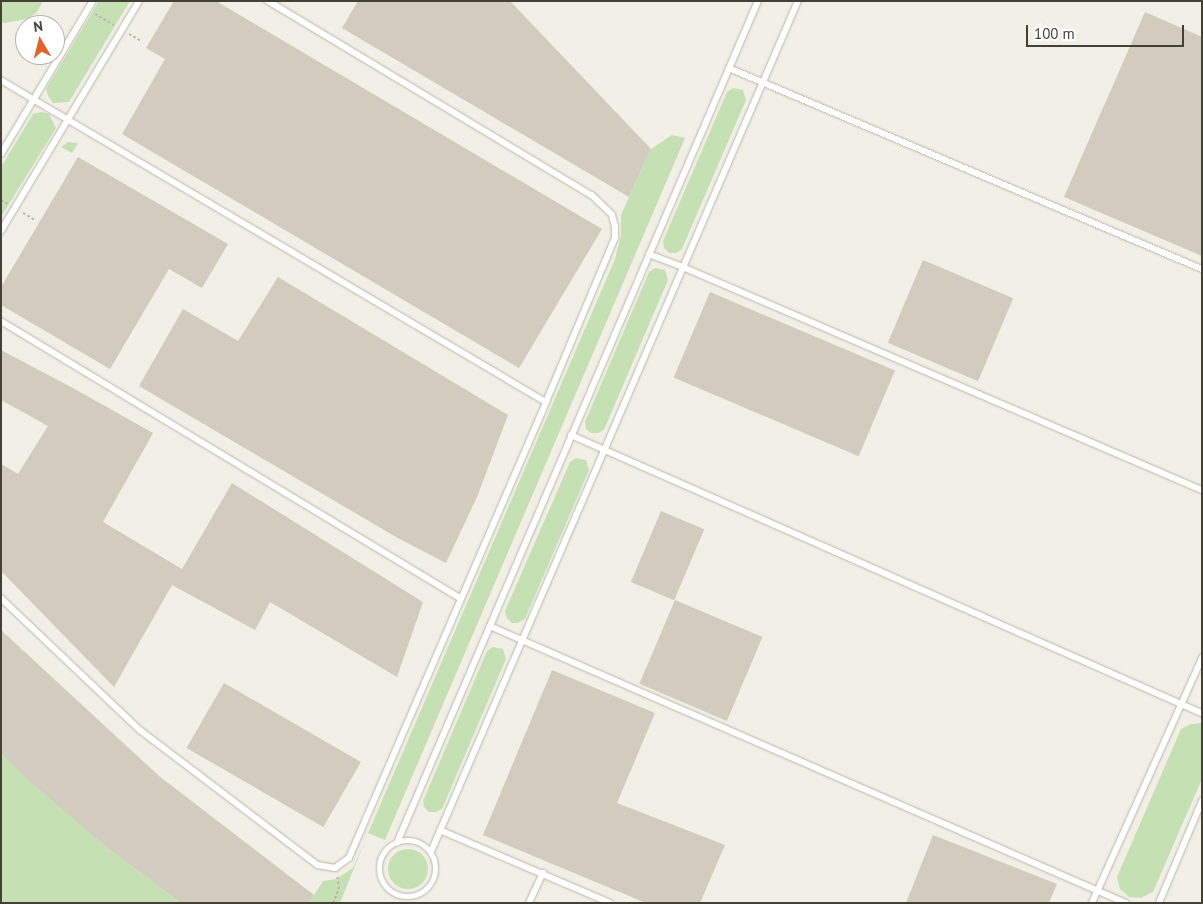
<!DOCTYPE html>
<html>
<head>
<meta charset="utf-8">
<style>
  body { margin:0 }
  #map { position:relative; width:1203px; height:904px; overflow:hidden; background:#f1efe6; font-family:"PT Sans",sans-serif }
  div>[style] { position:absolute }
  .green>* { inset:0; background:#c5e1b4 }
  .round { border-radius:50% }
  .building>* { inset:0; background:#d1ccbd; transform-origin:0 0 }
  .path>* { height:2px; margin-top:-1px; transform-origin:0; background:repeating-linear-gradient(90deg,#bbb59d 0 2.5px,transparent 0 5px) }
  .roads { filter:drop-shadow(0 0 1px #bbb8aa) drop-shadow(0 0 1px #bbb8aa) }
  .service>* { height:5.5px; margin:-2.75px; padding:0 2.75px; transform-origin:2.75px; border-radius:2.75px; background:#fff }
  .service>.ring { margin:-2.75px; padding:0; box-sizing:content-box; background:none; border:5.5px solid #fff; border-radius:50% }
  span { translate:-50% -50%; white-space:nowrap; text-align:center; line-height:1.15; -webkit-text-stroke:4.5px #fff; paint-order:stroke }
  .frame { position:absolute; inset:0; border:2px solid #434036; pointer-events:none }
  .north { position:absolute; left:15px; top:15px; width:50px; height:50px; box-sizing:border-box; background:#fff; border:1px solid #b4b3af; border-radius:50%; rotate:352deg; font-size:14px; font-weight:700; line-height:20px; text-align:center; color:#434036 }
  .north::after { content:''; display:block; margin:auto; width:18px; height:22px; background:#e0642e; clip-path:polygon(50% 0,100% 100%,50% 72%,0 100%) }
  .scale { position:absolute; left:1026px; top:25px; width:158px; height:22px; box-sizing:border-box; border:2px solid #434036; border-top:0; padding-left:6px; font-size:15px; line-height:18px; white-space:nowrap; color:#434036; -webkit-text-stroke:4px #fff; paint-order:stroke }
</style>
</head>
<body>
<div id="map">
  <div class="green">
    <div style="clip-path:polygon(1px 1px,43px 1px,37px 12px,28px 19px,4px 23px,1px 22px)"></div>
    <div style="clip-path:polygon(99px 1px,130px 1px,69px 102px,53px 103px,48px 96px,46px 89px)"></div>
    <div style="clip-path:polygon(733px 88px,743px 90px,746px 100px,682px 249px,676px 253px,669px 253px,664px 248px,663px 241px,727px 92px)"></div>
    <div style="clip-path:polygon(41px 112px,49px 114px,56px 128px,1px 217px,1px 167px,33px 114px)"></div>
    <div style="clip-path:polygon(672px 135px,685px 138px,385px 840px,368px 833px,340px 903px,309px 903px,323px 881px,336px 879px,353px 868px,615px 259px,621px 236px,621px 215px,651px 149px)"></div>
    <div style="clip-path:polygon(68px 142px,78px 143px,72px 153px,61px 147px)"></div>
    <div style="clip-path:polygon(655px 268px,665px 270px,668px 280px,604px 430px,598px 433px,591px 433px,586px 429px,585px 422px,649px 272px)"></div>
    <div style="clip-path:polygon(576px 458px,586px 460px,589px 470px,525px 619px,518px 623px,512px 623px,507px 618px,505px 611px,570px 462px)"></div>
    <div style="clip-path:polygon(493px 647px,503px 649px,506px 659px,442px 809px,436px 812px,429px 812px,424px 807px,423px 801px,487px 651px)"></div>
    <div style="clip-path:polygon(1202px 723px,1202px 779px,1153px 892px,1141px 898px,1129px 897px,1120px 889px,1117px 877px,1181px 729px,1191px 724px)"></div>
    <div style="clip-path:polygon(1px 753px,106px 847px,181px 903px,1px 903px)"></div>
    <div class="round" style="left:388px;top:849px;width:40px;height:40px"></div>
  </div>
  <div class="building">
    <div style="clip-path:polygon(174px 1px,216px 1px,602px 229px,519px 368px,122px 134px,165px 59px,146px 48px)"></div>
    <div style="clip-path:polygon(358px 1px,510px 1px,651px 149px,629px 197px,342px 28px)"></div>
    <div style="clip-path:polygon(1145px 12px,1202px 37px,1202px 256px,1064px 197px)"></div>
    <div style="clip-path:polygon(78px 157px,228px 244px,202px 288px,169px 269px,110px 369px,1px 305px,1px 287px)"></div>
    <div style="left:923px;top:260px;width:98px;height:90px;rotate:23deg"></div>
    <div style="clip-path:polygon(278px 277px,508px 415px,477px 497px,446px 563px,396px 537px,139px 386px,183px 309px,238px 341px)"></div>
    <div style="left:710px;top:292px;width:201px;height:93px;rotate:23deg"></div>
    <div style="clip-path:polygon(1px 350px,71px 387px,153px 433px,103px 522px,182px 569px,232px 483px,423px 602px,397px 677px,270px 602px,255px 630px,172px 585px,114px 687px,1px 571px,1px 464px,18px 474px,48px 426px,1px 400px)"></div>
    <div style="left:661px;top:511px;width:47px;height:77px;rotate:23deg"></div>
    <div style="left:675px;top:600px;width:95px;height:91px;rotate:23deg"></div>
    <div style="clip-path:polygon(1px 630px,159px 776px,314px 895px,309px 903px,181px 903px,106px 847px,26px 778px,1px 753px)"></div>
    <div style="clip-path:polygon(552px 670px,655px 713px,617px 803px,725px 845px,700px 903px,646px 903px,483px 835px)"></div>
    <div style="left:224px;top:683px;width:158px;height:75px;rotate:30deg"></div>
    <div style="clip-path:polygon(933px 835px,1057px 884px,1049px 903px,906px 903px)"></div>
  </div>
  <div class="path">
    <div style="left:95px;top:14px;width:22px;rotate:30deg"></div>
    <div style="left:129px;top:34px;width:14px;rotate:30deg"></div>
    <div style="left:1px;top:200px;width:9px;rotate:32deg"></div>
    <div style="left:23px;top:213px;width:14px;rotate:30deg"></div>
    <div style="left:333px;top:903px;width:15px;rotate:-67deg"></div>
    <div style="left:339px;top:889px;width:14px;rotate:-98deg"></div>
  </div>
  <div class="roads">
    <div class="service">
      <div style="left:729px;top:68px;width:514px;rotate:23.02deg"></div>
      <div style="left:1px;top:80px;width:633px;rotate:30.58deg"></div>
      <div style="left:1px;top:154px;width:179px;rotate:-59deg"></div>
      <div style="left:1px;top:231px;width:268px;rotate:-59deg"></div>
      <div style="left:649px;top:254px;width:36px;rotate:21deg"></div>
      <div style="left:683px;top:267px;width:565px;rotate:23.25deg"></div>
      <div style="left:1px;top:321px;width:536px;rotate:31.11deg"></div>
      <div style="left:571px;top:435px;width:690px;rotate:23.78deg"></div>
      <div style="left:1px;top:598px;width:192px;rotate:43.5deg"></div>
      <div style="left:140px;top:730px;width:223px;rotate:37.2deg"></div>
      <div style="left:318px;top:865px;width:17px;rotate:10deg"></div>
      <div style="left:335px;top:868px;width:17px;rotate:-36deg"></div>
      <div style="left:349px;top:858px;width:497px;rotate:-66.6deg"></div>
      <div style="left:546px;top:402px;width:178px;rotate:-67.2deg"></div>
      <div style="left:615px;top:238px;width:11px;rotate:-90deg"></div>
      <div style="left:615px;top:227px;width:12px;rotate:-104deg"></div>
      <div style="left:612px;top:215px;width:28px;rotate:-136deg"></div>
      <div style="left:592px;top:196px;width:379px;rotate:-149deg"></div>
      <div style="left:490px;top:626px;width:694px;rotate:23.53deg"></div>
      <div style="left:440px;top:830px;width:185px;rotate:23.2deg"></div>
      <div class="ring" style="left:380px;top:841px;width:50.5px;height:50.5px"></div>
      <div style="left:397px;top:843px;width:916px;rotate:-66.79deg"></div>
      <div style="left:431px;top:852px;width:927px;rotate:-66.67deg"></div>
      <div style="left:529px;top:903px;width:33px;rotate:-65deg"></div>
      <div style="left:1092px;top:903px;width:269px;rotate:-65.8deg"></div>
      <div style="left:1159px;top:903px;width:111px;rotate:-67.1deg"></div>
    </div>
  </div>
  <div class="frame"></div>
  <div class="north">N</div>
  <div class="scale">100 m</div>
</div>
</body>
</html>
